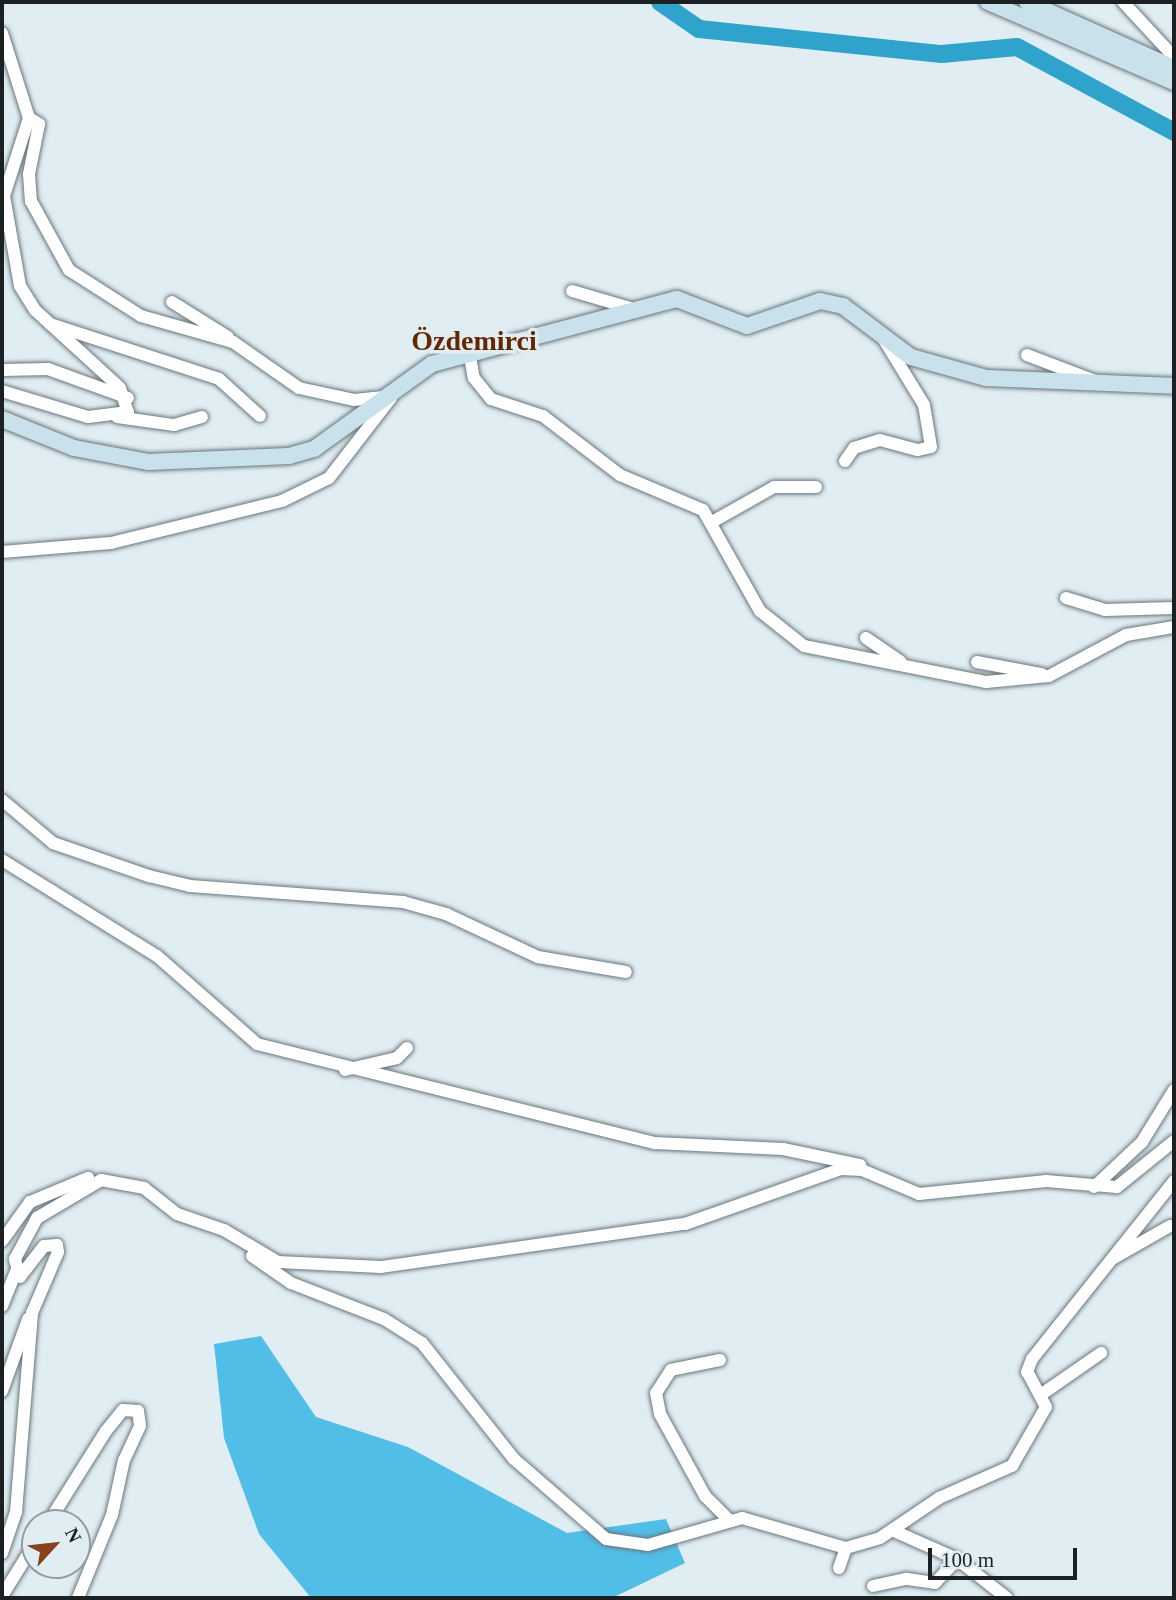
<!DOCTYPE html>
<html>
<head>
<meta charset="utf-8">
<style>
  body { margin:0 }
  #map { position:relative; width:1176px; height:1600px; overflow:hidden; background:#e0eef4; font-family:Georgia,serif }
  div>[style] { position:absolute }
  .forest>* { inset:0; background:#51bee8 }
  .river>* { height:18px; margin:-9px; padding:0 9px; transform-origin:9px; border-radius:9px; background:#2fa3cb }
  .roads { filter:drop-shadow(0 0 2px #6a767b) drop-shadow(0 0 2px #6a767b) }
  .street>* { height:12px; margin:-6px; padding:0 6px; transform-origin:6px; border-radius:6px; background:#fff }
  .secondary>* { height:16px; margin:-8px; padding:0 8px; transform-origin:8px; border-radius:8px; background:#c8e1eb }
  span { translate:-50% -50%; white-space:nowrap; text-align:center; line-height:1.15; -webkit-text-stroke:7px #e0eef4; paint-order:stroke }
  .quarter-label { font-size:28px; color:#652700; font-weight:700 }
  .frame { position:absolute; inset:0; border:4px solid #1b2022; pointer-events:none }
  .north { position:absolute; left:21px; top:1509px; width:70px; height:70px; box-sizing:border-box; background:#e0eef4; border:2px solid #919ca0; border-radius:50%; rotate:63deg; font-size:19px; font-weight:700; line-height:28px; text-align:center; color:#1b2022 }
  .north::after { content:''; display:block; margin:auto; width:24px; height:32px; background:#87411b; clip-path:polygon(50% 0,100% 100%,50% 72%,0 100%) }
  .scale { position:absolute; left:928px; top:1548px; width:149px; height:32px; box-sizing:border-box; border:4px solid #1b2022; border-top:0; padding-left:9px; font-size:21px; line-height:24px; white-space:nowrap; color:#1b2022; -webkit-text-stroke:5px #e0eef4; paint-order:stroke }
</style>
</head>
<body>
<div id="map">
  <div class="forest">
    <div style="clip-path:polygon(261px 1336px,316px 1417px,408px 1447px,567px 1533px,666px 1519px,685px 1563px,612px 1598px,311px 1598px,259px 1534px,224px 1438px,214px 1344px)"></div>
  </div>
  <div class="river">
    <div style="left:660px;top:2px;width:47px;rotate:34.7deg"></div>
    <div style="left:699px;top:29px;width:244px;rotate:5.9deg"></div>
    <div style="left:942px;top:54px;width:75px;rotate:-5.3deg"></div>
    <div style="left:1017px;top:47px;width:179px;rotate:28.4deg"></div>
  </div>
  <div class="roads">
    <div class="street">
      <div style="left:1123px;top:2px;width:75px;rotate:47.2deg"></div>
      <div style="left:2px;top:33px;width:89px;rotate:72.4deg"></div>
      <div style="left:29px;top:118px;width:82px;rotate:107.8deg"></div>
      <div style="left:4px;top:196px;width:91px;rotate:79.9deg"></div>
      <div style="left:20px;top:286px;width:28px;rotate:58deg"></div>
      <div style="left:35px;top:310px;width:115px;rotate:42.5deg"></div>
      <div style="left:120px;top:388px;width:25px;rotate:72deg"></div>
      <div style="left:128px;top:412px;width:40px;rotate:172.9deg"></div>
      <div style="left:88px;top:417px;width:90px;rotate:-163.2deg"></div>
      <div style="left:29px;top:118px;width:12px;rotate:31deg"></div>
      <div style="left:39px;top:124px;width:51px;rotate:101.3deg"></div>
      <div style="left:29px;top:174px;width:27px;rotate:86deg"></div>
      <div style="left:31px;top:201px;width:79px;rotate:61.2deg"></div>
      <div style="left:69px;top:270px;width:85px;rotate:32.6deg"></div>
      <div style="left:141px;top:316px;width:96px;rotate:15.8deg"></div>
      <div style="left:233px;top:342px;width:80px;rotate:34.9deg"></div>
      <div style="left:299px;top:388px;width:56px;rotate:12.3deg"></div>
      <div style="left:354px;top:400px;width:30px;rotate:-6deg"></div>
      <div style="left:572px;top:291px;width:60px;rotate:16.3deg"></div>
      <div style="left:172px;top:302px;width:66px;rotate:32deg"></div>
      <div style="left:50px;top:324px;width:178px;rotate:18deg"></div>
      <div style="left:219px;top:379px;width:55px;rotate:42.1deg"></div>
      <div style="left:469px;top:351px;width:27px;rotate:80deg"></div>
      <div style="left:474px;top:378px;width:27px;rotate:51deg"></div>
      <div style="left:491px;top:399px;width:55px;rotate:18.1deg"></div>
      <div style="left:543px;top:416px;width:97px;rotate:37.5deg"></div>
      <div style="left:620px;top:475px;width:90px;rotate:22.9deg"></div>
      <div style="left:703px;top:510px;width:116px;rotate:60.6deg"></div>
      <div style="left:760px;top:611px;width:56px;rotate:38.5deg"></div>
      <div style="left:804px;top:646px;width:186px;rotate:11.2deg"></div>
      <div style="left:986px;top:682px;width:63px;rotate:-5.4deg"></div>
      <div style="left:1049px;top:676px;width:87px;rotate:-28deg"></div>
      <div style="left:1126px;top:635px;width:49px;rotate:-9.5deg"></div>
      <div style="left:1027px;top:355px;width:73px;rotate:20.9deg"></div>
      <div style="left:2px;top:370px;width:46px;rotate:-1.2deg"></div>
      <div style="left:48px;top:369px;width:85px;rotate:19.9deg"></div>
      <div style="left:117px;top:417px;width:58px;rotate:8deg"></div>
      <div style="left:174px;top:425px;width:29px;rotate:-16deg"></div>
      <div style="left:845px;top:461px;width:16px;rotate:-55deg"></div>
      <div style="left:854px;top:448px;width:27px;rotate:-17deg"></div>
      <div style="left:880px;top:440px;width:39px;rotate:15deg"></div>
      <div style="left:918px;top:450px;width:13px;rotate:-13deg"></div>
      <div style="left:931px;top:447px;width:43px;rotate:-99.5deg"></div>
      <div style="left:924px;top:405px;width:79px;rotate:-121.5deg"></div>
      <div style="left:712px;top:522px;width:71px;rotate:-29.4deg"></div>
      <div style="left:774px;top:487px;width:42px"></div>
      <div style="left:2px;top:552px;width:109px;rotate:-4.7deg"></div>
      <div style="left:111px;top:543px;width:176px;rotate:-13.8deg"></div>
      <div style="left:282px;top:501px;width:52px;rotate:-26.1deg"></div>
      <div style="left:329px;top:478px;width:101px;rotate:-52.2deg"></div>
      <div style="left:1066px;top:598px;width:41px;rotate:17.1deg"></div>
      <div style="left:1105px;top:610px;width:69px;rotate:-1.7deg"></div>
      <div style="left:866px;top:638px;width:42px;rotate:34.4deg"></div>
      <div style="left:977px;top:662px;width:66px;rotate:10.5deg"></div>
      <div style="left:2px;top:800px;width:67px;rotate:40.1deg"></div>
      <div style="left:53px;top:843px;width:102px;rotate:19deg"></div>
      <div style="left:149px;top:876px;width:42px;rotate:13.7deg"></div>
      <div style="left:190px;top:886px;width:214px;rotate:4.3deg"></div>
      <div style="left:403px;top:902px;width:45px;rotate:15.6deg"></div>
      <div style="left:446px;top:914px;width:102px;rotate:25.1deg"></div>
      <div style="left:538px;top:957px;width:89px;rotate:9.7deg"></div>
      <div style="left:2px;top:860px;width:182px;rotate:31.8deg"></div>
      <div style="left:157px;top:956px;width:133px;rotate:41.3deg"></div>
      <div style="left:257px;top:1044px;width:410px;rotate:14deg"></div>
      <div style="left:655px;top:1143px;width:128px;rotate:2.7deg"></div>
      <div style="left:783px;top:1149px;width:79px;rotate:11.7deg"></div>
      <div style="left:345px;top:1070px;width:53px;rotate:-13deg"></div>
      <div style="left:397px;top:1058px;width:14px;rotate:-45deg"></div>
      <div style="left:1094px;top:1187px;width:66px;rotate:-43.2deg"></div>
      <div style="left:1142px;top:1142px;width:61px;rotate:-58.4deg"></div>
      <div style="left:2px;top:1241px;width:48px;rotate:-54.3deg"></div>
      <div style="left:30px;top:1202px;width:63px;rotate:-22.5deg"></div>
      <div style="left:252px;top:1256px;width:47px;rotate:34.7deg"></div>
      <div style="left:291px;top:1283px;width:100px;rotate:21.2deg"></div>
      <div style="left:384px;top:1319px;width:45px;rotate:32.3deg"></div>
      <div style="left:422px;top:1343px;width:148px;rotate:51.6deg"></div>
      <div style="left:514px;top:1459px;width:122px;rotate:41deg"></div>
      <div style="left:606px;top:1539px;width:42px;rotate:8.1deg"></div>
      <div style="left:648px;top:1545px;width:98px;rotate:-16deg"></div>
      <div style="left:742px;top:1518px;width:108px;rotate:16.1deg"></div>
      <div style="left:846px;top:1548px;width:35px;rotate:-16deg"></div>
      <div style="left:880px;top:1538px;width:71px;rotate:-34.1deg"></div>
      <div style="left:939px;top:1498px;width:80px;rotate:-23.7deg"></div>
      <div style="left:1012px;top:1466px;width:68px;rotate:-60deg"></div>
      <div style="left:1046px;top:1407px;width:40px;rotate:-118deg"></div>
      <div style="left:1027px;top:1372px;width:14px;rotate:-69deg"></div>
      <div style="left:1032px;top:1359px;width:228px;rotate:-51.4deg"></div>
      <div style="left:1112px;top:1259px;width:67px;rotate:-29.6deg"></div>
      <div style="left:2px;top:1306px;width:37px;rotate:-68deg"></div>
      <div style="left:720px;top:1360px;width:50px;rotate:168.5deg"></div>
      <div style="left:671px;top:1370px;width:27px;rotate:123deg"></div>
      <div style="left:656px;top:1393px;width:21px;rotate:79deg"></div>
      <div style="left:660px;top:1414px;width:94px;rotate:61.2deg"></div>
      <div style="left:705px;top:1496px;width:34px;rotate:45deg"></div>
      <div style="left:2px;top:1391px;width:77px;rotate:-70.1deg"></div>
      <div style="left:1042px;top:1394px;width:72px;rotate:-34.8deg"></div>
      <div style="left:48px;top:1523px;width:109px;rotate:-57.8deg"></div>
      <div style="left:106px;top:1431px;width:27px;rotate:-51deg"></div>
      <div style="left:123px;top:1410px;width:15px;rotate:4deg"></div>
      <div style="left:138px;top:1411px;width:15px;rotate:82deg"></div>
      <div style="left:140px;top:1426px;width:38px;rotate:115deg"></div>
      <div style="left:124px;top:1460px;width:56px;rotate:102.3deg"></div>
      <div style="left:112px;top:1515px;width:90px;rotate:112.3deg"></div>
      <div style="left:894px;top:1531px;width:69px;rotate:24deg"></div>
      <div style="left:957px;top:1559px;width:63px;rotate:38deg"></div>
      <div style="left:2px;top:1553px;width:43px;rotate:-71.1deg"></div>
      <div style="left:16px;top:1512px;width:200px;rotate:-85.4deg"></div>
      <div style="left:32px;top:1313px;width:66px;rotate:-66.9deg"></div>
      <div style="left:58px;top:1252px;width:7px;rotate:-98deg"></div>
      <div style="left:57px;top:1245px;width:13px;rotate:176deg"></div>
      <div style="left:44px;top:1246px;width:39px;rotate:128deg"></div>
      <div style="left:20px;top:1277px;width:19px;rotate:-106deg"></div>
      <div style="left:15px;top:1259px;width:47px;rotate:-61.8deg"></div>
      <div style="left:37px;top:1218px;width:74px;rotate:-30.7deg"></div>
      <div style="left:101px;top:1180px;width:44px;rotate:10.5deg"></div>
      <div style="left:144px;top:1188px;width:42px;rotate:38.2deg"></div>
      <div style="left:177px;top:1214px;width:50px;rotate:18.8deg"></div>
      <div style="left:224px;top:1230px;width:63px;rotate:30.7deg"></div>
      <div style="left:278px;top:1262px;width:103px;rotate:2.8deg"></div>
      <div style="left:381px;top:1267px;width:307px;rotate:-8.1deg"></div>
      <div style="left:685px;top:1224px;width:165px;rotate:-19.4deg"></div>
      <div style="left:841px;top:1169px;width:21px;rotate:3deg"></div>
      <div style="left:862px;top:1170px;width:62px;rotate:22.8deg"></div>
      <div style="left:919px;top:1194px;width:128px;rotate:-5.8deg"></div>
      <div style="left:1046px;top:1181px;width:71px;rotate:4.8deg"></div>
      <div style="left:1117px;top:1187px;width:73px;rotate:-38.9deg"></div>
      <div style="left:839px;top:1568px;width:21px;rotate:-71deg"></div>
      <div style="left:873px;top:1586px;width:35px;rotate:-12deg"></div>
      <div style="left:907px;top:1579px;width:28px;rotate:8deg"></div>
      <div style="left:935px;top:1583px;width:33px;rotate:-47deg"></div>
      <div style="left:2px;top:1596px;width:62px;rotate:-58.1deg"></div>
    </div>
    <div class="secondary">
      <div style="left:988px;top:2px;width:202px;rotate:23.3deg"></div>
      <div style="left:1027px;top:2px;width:161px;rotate:24.2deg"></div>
      <div style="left:2px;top:419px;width:78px;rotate:21.9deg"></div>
      <div style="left:74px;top:448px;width:75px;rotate:10.7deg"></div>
      <div style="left:148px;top:462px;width:141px;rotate:-2.4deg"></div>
      <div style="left:289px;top:456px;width:26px;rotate:-16deg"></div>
      <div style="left:314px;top:449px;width:145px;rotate:-35.8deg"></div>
      <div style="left:432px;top:364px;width:253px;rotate:-14.9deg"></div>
      <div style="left:677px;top:299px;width:75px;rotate:21.1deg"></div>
      <div style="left:747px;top:326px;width:77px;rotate:-18.9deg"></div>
      <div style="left:820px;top:301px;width:24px;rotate:12deg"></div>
      <div style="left:843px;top:306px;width:85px;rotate:36.9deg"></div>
      <div style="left:911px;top:357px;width:78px;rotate:15.6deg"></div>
      <div style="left:986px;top:378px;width:188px;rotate:2.4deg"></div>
    </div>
  </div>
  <div class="quarter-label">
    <span style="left:474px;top:341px">Özdemirci</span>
  </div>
  <div class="frame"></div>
  <div class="north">N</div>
  <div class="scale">100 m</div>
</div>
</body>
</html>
